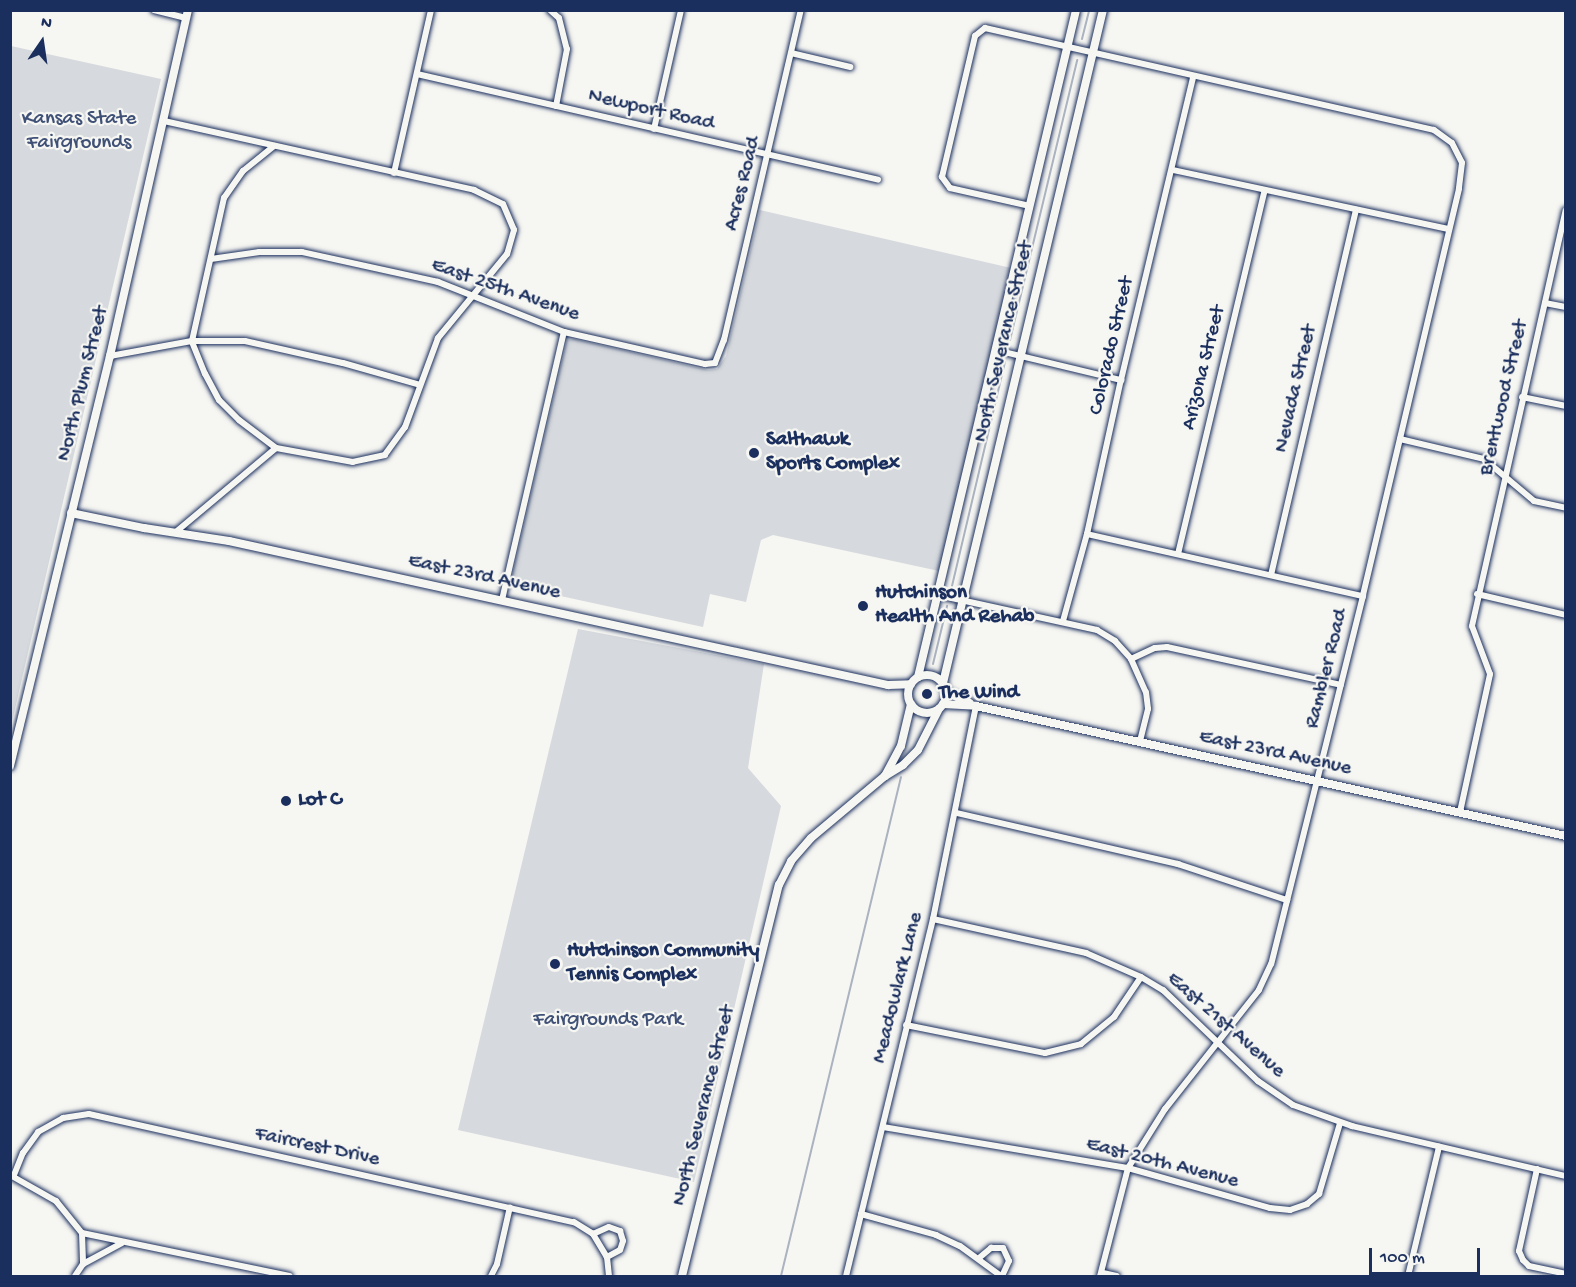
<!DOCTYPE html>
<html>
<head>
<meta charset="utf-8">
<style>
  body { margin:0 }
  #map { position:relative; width:1576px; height:1287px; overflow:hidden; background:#f6f6f2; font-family:"Gochi Hand",sans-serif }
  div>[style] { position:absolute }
  .green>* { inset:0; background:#d6d9dd }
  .stream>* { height:2px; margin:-1px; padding:0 1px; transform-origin:1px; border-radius:1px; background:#abb2c0 }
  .roads { filter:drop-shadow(0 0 2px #1b2f5e) drop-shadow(0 0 2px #1b2f5e) }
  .street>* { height:6px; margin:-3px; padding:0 3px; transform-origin:3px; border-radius:3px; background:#f6f6f2 }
  .secondary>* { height:8px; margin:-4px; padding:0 4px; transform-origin:4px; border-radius:4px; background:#f6f6f2 }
  .secondary>.ring { margin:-4px; padding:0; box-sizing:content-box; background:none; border:8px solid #f6f6f2; border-radius:50% }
  .dots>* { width:16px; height:16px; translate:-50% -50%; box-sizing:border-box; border:3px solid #f6f6f2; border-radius:50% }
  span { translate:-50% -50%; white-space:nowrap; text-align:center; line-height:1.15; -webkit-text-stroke:4.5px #f6f6f2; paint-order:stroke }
  .street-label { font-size:21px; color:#1b2f5e }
  .park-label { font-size:21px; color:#405177 }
  .poi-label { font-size:21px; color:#1b2f5e; font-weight:700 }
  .left { translate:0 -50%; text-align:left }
  .frame { position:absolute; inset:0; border:12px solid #1b2f5e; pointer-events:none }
  .north { position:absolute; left:12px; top:12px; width:60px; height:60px; -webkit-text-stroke:4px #f6f6f2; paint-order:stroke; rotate:13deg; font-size:16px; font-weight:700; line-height:24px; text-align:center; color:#1b2f5e }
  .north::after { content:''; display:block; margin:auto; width:21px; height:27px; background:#1b2f5e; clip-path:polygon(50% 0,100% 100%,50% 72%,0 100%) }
  .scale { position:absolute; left:1369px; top:1248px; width:111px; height:27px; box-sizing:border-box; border:3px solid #1b2f5e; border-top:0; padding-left:8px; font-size:18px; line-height:21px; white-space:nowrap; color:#1b2f5e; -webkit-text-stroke:4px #f6f6f2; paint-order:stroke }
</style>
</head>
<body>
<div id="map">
  <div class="green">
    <div style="clip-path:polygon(11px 46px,161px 79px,11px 726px,10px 46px)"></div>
    <div style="clip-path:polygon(760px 210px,1011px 268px,939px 571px,773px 535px,761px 540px,746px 602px,710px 594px,703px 627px,510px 585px,567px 340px,574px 339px,708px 370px,717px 369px,726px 356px)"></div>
    <div style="clip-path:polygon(578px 629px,764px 664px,748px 768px,781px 806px,694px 1182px,458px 1130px)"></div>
  </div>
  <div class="stream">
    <div style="left:1082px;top:39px;width:30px;rotate:-76deg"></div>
    <div style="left:1010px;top:340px;width:288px;rotate:-76.5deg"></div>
    <div style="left:952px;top:586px;width:230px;rotate:-76.7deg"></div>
    <div style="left:933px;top:664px;width:60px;rotate:-76.4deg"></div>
    <div style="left:781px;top:1276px;width:513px;rotate:-76.48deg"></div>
  </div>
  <div class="roads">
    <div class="street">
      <div style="left:154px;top:10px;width:33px;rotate:14deg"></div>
      <div style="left:550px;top:10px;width:12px;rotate:42deg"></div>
      <div style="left:559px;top:18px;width:32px;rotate:76deg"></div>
      <div style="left:567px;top:49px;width:58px;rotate:100.9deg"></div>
      <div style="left:791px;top:53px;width:61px;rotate:13.3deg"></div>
      <div style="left:417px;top:74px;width:473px;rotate:12.9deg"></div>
      <div style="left:164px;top:121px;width:318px;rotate:12.5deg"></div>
      <div style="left:474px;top:190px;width:32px;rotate:26deg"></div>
      <div style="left:503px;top:204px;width:28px;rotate:67deg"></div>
      <div style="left:514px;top:230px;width:25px;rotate:106deg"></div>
      <div style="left:507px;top:254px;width:109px;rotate:129.4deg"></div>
      <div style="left:438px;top:338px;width:95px;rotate:110.3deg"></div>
      <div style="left:405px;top:427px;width:34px;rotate:126deg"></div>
      <div style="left:385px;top:455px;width:33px;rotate:168deg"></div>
      <div style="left:353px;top:462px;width:78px;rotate:-169.7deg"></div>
      <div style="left:276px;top:448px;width:46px;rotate:-142.9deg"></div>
      <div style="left:239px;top:420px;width:28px;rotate:-135deg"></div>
      <div style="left:219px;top:400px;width:30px;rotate:-118deg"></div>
      <div style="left:205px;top:374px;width:35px;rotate:-112deg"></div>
      <div style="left:192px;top:341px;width:147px;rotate:-77.4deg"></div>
      <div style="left:224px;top:198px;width:33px;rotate:-55deg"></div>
      <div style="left:243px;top:171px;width:40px;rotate:-39deg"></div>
      <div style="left:654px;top:129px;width:122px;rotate:-77.2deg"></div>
      <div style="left:1173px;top:170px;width:281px;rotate:12.1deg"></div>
      <div style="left:394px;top:173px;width:167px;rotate:-77.2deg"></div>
      <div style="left:1030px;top:206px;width:82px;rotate:-167.3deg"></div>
      <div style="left:950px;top:188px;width:14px;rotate:-126deg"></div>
      <div style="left:942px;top:177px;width:145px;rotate:-76.8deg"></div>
      <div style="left:975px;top:36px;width:13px;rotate:-39deg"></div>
      <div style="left:985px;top:28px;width:460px;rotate:12.8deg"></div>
      <div style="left:1434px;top:130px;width:22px;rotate:36deg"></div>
      <div style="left:1452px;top:143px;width:22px;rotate:63deg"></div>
      <div style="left:1462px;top:163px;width:26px;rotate:97deg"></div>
      <div style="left:1459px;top:189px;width:418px;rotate:103.3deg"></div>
      <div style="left:1363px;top:596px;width:379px;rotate:104deg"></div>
      <div style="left:1271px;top:964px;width:29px;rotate:115deg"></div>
      <div style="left:1259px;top:990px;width:152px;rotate:128.3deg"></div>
      <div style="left:1165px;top:1109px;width:70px;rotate:122.1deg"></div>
      <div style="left:1128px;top:1168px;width:112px;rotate:104.5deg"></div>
      <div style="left:211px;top:259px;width:49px;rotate:-8.3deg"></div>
      <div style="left:259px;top:252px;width:43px"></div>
      <div style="left:302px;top:252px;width:139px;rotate:12.4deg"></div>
      <div style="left:438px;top:282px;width:136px;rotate:21.6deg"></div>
      <div style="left:564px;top:332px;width:145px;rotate:12.8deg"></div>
      <div style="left:705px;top:364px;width:10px;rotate:-6deg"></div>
      <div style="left:715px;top:363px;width:25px;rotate:-69deg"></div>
      <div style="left:724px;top:340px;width:339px;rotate:-76.9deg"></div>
      <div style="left:1545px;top:303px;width:21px;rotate:11deg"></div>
      <div style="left:996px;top:350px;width:129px;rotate:13.5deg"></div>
      <div style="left:110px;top:356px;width:83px;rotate:-10.4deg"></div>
      <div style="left:192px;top:341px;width:53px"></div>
      <div style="left:245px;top:341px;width:100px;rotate:12.7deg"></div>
      <div style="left:343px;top:363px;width:80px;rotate:15.9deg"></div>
      <div style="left:1522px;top:397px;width:45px;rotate:11.6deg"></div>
      <div style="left:1400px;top:439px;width:86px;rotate:13.4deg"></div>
      <div style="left:1484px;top:459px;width:65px;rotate:40deg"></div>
      <div style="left:1534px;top:501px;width:33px;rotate:12deg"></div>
      <div style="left:177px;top:531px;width:129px;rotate:-40deg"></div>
      <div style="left:1087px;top:534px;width:283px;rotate:12.7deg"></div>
      <div style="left:1178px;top:554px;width:374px;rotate:-76.6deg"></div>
      <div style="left:1271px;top:575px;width:375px;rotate:-76.9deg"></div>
      <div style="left:1477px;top:594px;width:91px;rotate:13.3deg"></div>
      <div style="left:938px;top:595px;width:163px;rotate:12.4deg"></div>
      <div style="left:1097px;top:630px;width:21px;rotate:31deg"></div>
      <div style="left:1115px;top:641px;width:24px;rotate:48deg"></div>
      <div style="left:1131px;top:659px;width:26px;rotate:-25deg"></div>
      <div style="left:1155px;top:648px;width:12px;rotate:-5deg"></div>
      <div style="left:1167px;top:647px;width:178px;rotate:12.3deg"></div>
      <div style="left:502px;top:600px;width:275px;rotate:-77deg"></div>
      <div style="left:1063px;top:621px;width:90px;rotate:-74.6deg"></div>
      <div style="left:1087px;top:534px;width:158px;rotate:-77.6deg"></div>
      <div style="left:1121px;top:380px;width:311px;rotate:-76.6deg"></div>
      <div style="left:1131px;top:659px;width:36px;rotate:66deg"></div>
      <div style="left:1146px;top:692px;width:17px;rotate:83deg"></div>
      <div style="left:1148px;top:709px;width:34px;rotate:104deg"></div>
      <div style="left:1460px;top:812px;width:141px;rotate:-77.7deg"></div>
      <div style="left:1490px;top:674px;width:51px;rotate:-110.6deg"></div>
      <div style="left:1472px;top:626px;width:426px;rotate:-77.3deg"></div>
      <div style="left:957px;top:813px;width:227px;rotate:13deg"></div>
      <div style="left:1178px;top:864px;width:115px;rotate:18.3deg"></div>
      <div style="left:933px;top:919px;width:157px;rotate:12.5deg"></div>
      <div style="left:1086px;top:953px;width:60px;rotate:23.6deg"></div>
      <div style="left:1141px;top:977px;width:26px;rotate:31deg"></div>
      <div style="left:1163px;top:990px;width:132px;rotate:43.8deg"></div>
      <div style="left:1258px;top:1081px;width:42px;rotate:34.4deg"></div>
      <div style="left:1293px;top:1105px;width:63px;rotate:19.6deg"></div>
      <div style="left:1352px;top:1126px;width:220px;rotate:13.2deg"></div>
      <div style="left:906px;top:1025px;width:142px;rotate:11.4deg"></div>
      <div style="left:1045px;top:1053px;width:37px;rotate:-14deg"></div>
      <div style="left:1081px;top:1044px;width:43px;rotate:-39.3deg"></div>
      <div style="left:1114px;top:1017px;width:48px;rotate:-56deg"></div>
      <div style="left:883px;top:1127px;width:248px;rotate:9.5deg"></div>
      <div style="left:1128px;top:1168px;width:148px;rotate:15.7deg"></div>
      <div style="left:1270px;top:1208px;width:20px;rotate:6deg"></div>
      <div style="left:1290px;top:1210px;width:18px;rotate:-19deg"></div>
      <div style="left:1307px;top:1204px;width:16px;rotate:-40deg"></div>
      <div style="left:1319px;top:1194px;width:74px;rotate:-73.5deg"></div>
      <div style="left:1537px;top:1169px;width:84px;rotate:102.4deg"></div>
      <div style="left:1519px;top:1251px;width:10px;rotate:66deg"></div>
      <div style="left:1523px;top:1260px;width:8px;rotate:45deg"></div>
      <div style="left:1529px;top:1266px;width:38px;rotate:12deg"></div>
      <div style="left:10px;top:1175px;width:53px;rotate:29.5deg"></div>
      <div style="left:56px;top:1201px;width:41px;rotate:50.9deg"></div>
      <div style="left:82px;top:1233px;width:31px;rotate:88deg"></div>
      <div style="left:83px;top:1264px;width:14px;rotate:124deg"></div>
      <div style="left:14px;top:1175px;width:24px;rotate:-68deg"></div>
      <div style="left:23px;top:1153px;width:26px;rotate:-54deg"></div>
      <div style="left:38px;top:1132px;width:29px;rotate:-29deg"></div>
      <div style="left:63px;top:1118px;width:26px;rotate:-9deg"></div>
      <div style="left:89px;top:1114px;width:497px;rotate:12.6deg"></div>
      <div style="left:574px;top:1222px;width:22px;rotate:32deg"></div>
      <div style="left:593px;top:1234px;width:27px;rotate:59deg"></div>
      <div style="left:607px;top:1257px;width:19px;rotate:84deg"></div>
      <div style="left:861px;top:1214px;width:78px;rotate:15.6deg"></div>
      <div style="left:936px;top:1235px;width:26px;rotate:25deg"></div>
      <div style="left:960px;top:1246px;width:51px;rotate:36.2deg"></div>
      <div style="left:82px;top:1233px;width:212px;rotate:11.7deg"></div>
      <div style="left:593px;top:1234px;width:17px;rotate:-24deg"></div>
      <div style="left:609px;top:1227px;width:12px;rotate:20deg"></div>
      <div style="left:620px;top:1231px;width:10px;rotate:73deg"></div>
      <div style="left:623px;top:1241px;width:9px;rotate:108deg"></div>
      <div style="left:620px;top:1250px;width:15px;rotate:152deg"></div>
      <div style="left:979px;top:1258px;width:16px;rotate:-40deg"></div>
      <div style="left:991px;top:1248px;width:12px"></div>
      <div style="left:1003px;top:1248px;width:14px;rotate:65deg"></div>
      <div style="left:1009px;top:1261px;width:17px;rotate:115deg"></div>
      <div style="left:83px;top:1264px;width:44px;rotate:-28.3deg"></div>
      <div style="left:1103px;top:1273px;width:14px;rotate:12deg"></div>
      <div style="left:491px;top:1276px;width:13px;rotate:-63deg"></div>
      <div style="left:497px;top:1264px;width:58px;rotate:-77.2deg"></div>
      <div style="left:846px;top:1276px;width:367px;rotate:-76.3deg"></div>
      <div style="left:933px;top:919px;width:217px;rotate:-78.6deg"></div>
      <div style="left:1408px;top:1276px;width:133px;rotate:-76.5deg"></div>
    </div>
    <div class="secondary">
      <div style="left:71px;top:513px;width:75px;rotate:11.6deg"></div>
      <div style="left:144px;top:528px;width:86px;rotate:8.7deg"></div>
      <div style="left:229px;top:541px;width:675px;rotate:12.33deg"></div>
      <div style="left:888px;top:685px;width:23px;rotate:-2deg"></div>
      <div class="ring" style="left:908px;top:675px;width:30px;height:30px"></div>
      <div style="left:918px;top:677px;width:685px;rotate:-76.67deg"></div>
      <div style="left:943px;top:683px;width:692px;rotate:-76.63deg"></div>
      <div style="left:946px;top:692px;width:26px;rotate:25deg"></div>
      <div style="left:943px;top:704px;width:33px;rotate:3deg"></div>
      <div style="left:976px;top:706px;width:604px;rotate:12.43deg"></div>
      <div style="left:10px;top:766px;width:422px;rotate:-76.3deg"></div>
      <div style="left:110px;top:356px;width:355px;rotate:-77.3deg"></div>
      <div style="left:885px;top:776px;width:34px;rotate:-62deg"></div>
      <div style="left:901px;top:746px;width:43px;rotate:-76.6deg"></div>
      <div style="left:682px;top:1276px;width:403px;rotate:-76.1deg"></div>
      <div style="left:779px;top:885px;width:27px;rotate:-63deg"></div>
      <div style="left:791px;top:861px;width:30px;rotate:-49deg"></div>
      <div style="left:811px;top:838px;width:97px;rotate:-40deg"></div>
      <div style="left:885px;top:776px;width:21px;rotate:-31deg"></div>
      <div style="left:903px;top:765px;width:21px;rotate:-45deg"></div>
      <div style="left:918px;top:750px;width:46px;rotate:-62.9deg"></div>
    </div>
  </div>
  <div class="dots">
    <div style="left:754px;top:453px;background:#1b2f5e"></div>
    <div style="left:863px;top:606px;background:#1b2f5e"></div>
    <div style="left:927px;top:694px;background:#1b2f5e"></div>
    <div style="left:286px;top:801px;background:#1b2f5e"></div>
    <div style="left:555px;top:964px;background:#1b2f5e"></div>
  </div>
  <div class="street-label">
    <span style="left:651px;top:111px;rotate:13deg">Newport Road</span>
    <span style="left:744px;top:184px;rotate:-76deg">Acres Road</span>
    <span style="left:505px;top:291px;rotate:19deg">East 25th Avenue</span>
    <span style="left:1005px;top:342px;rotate:-77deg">North Severance Street</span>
    <span style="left:1113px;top:346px;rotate:-77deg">Colorado Street</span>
    <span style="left:1205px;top:368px;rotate:-76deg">Arizona Street</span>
    <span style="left:84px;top:384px;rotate:-76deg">North Plum Street</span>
    <span style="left:1297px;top:389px;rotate:-77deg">Nevada Street</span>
    <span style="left:1505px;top:398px;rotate:-77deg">Brentwood Street</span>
    <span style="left:484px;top:578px;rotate:12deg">East 23rd Avenue</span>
    <span style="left:1328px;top:669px;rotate:-76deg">Rambler Road</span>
    <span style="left:1275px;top:754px;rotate:12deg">East 23rd Avenue</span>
    <span style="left:899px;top:988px;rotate:-76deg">Meadowlark Lane</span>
    <span style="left:1225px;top:1026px;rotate:41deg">East 21st Avenue</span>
    <span style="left:705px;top:1106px;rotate:-76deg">North Severance Street</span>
    <span style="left:317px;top:1148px;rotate:12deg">Faircrest Drive</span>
    <span style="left:1162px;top:1164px;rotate:14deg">East 20th Avenue</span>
  </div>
  <div class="park-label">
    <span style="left:79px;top:132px">Kansas State<br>Fairgrounds</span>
    <span style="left:608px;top:1021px">Fairgrounds Park</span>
  </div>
  <div class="poi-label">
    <span class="left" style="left:766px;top:453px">Salthawk<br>Sports Complex</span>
    <span class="left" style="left:875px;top:606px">Hutchinson<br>Health And Rehab</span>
    <span class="left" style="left:939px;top:694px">The Wind</span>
    <span class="left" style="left:298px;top:801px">Lot C</span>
    <span class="left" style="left:567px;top:964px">Hutchinson Community<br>Tennis Complex</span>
  </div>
  <div class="frame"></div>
  <div class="north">N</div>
  <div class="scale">100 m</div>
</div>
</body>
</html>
